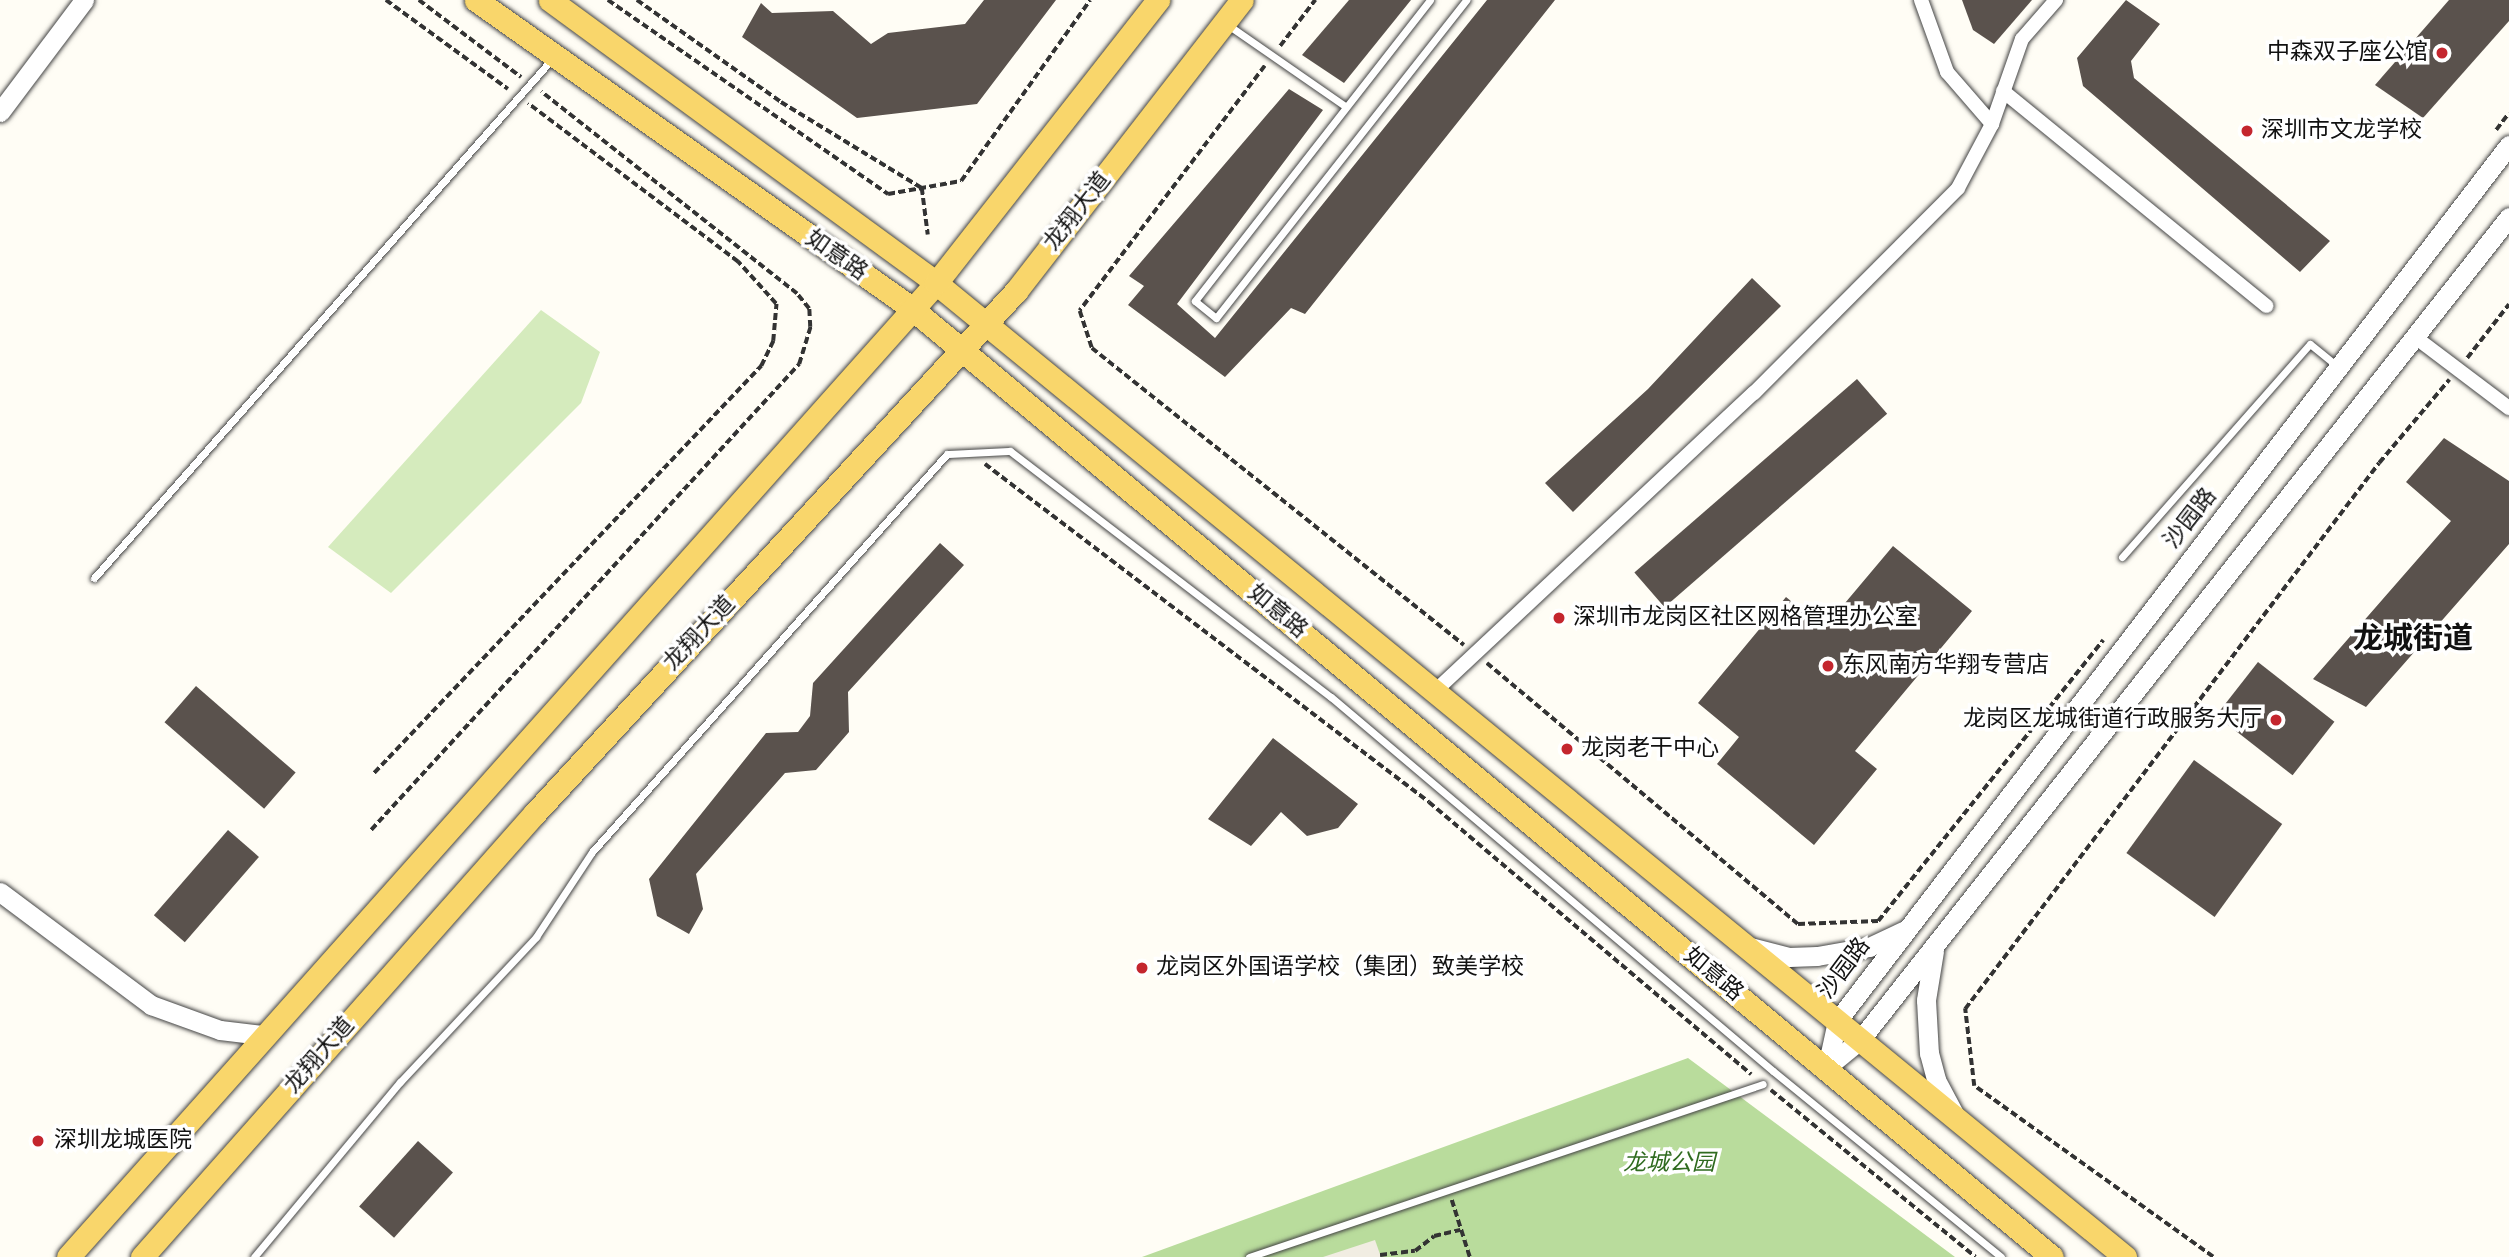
<!DOCTYPE html>
<html>
<head>
<meta charset="utf-8">
<style>
  body { margin:0 }
  #map { position:relative; width:2509px; height:1257px; overflow:hidden; background:#fffdf5; font-family:Spectral,"Noto Sans SC",serif }
  div>[style] { position:absolute }
  .green>* { inset:0; background:#d5ebbd }
  .forest>* { inset:0; background:#b9dc9c }
  .plaza>* { inset:0; background:#f1ede2 }
  .building>* { inset:0; background:#5a524d; transform-origin:0 0 }
  .path>* { height:3.5px; margin-top:-1.75px; transform-origin:0; background:repeating-linear-gradient(90deg,#333 0 7px,transparent 0 10.5px) }
  .roads { filter:drop-shadow(0 0 2px #444) drop-shadow(0 0 2px #444) }
  .service>* { height:7px; margin:-3.5px; padding:0 3.5px; transform-origin:3.5px; border-radius:3.5px; background:#fff }
  .minor>* { height:14px; margin:-7px; padding:0 7px; transform-origin:7px; border-radius:7px; background:#fff }
  .tertiary>* { height:19px; margin:-9.5px; padding:0 9.5px; transform-origin:9.5px; border-radius:9.5px; background:#fff }
  .primary>* { height:23px; margin:-11.5px; padding:0 11.5px; transform-origin:11.5px; border-radius:11.5px; background:#f9d66b }
  .dots>* { width:19px; height:19px; translate:-50% -50%; box-sizing:border-box; border:4px solid #fff; border-radius:50% }
  span { translate:-50% -50%; white-space:nowrap; text-align:center; line-height:1.15; -webkit-text-stroke:7px #fff; paint-order:stroke }
  .poi-label { font-size:23px; color:#111 }
  .right { translate:-100% -50%; text-align:right }
  .left { translate:0 -50%; text-align:left }
  .street-label { font-size:23px; color:#111 }
  .park-label { font-size:23px; color:#2f6b1f; font-style:italic }
  .district-label { font-size:30px; color:#111; font-weight:700 }
</style>
</head>
<body>
<div id="map">
  <div class="green">
    <div style="clip-path:polygon(541px 310px,600px 352px,581px 403px,391px 593px,328px 547px)"></div>
  </div>
  <div class="forest">
    <div style="clip-path:polygon(1688px 1058px,1955px 1257px,1142px 1257px)"></div>
  </div>
  <div class="plaza">
    <div style="clip-path:polygon(1375px 1240px,1381px 1257px,1323px 1257px)"></div>
  </div>
  <div class="building">
    <div style="clip-path:polygon(984px 0,1056px 0,977px 104px,857px 118px,742px 37px,761px 3px,772px 13px,833px 11px,871px 44px,888px 33px,965px 24px)"></div>
    <div style="clip-path:polygon(1349px 0,1411px 0,1344px 83px,1302px 55px)"></div>
    <div style="clip-path:polygon(1487px 0,1555px 0,1305px 314px,1291px 308px,1225px 377px,1128px 305px,1144px 286px,1129px 276px,1289px 89px,1323px 110px,1177px 304px,1215px 338px)"></div>
    <div style="clip-path:polygon(1962px 0,2032px 0,1994px 44px,1973px 30px)"></div>
    <div style="clip-path:polygon(2126px 0,2160px 24px,2131px 61px,2134px 78px,2330px 241px,2300px 272px,2083px 86px,2077px 58px)"></div>
    <div style="clip-path:polygon(2449px 0,2509px 0,2509px 21px,2423px 118px,2375px 85px)"></div>
    <div style="clip-path:polygon(1752px 278px,1781px 306px,1573px 512px,1545px 483px,1648px 389px)"></div>
    <div style="left:1857px;top:379px;width:46px;height:295px;rotate:49deg"></div>
    <div style="clip-path:polygon(2444px 438px,2509px 481px,2509px 544px,2366px 707px,2313px 679px,2451px 521px,2406px 482px)"></div>
    <div style="clip-path:polygon(940px 543px,964px 565px,848px 692px,849px 732px,816px 770px,785px 773px,696px 874px,703px 909px,689px 934px,657px 916px,649px 879px,766px 733px,798px 732px,810px 716px,813px 683px)"></div>
    <div style="clip-path:polygon(1893px 546px,1972px 611px,1855px 751px,1877px 769px,1814px 845px,1717px 764px,1739px 737px,1698px 703px,1786px 597px,1824px 628px)"></div>
    <div style="left:2258px;top:662px;width:97px;height:68px;rotate:38deg"></div>
    <div style="left:196px;top:686px;width:132px;height:48px;rotate:41deg"></div>
    <div style="clip-path:polygon(1273px 738px,1358px 804px,1338px 828px,1307px 836px,1281px 812px,1251px 846px,1208px 819px)"></div>
    <div style="left:2194px;top:760px;width:109px;height:115px;rotate:36deg"></div>
    <div style="left:228px;top:830px;width:41px;height:113px;rotate:41deg"></div>
    <div style="left:418px;top:1141px;width:47px;height:88px;rotate:42deg"></div>
  </div>
  <div class="path">
    <div style="left:386px;top:0;width:151px;rotate:36.1deg"></div>
    <div style="left:419px;top:0;width:128px;rotate:37deg"></div>
    <div style="left:608px;top:0;width:341px;rotate:34.7deg"></div>
    <div style="left:888px;top:194px;width:74px;rotate:-10.1deg"></div>
    <div style="left:961px;top:181px;width:222px;rotate:-54.5deg"></div>
    <div style="left:637px;top:0;width:176px;rotate:35.3deg"></div>
    <div style="left:781px;top:102px;width:165px;rotate:31.4deg"></div>
    <div style="left:922px;top:188px;width:47px;rotate:82.7deg"></div>
    <div style="left:1280px;top:46px;width:58px;rotate:-52.7deg"></div>
    <div style="left:1265px;top:66px;width:307px;rotate:127.1deg"></div>
    <div style="left:1080px;top:311px;width:39px;rotate:72deg"></div>
    <div style="left:1092px;top:348px;width:476px;rotate:38.6deg"></div>
    <div style="left:2496px;top:130px;width:21px;rotate:-53deg"></div>
    <div style="left:2467px;top:358px;width:68px;rotate:-52.1deg"></div>
    <div style="left:985px;top:464px;width:558px;rotate:37.28deg"></div>
    <div style="left:1429px;top:802px;width:422px;rotate:40.2deg"></div>
    <div style="left:1487px;top:663px;width:406px;rotate:40deg"></div>
    <div style="left:1798px;top:924px;width:80px;rotate:-2.1deg"></div>
    <div style="left:1878px;top:921px;width:360px;rotate:-51.3deg"></div>
    <div style="left:374px;top:773px;width:562px;rotate:-46.44deg"></div>
    <div style="left:761px;top:366px;width:28px;rotate:-64deg"></div>
    <div style="left:773px;top:341px;width:37px;rotate:-85deg"></div>
    <div style="left:776px;top:304px;width:57px;rotate:-132.1deg"></div>
    <div style="left:738px;top:262px;width:263px;rotate:-143deg"></div>
    <div style="left:371px;top:830px;width:633px;rotate:-47.43deg"></div>
    <div style="left:799px;top:364px;width:39px;rotate:-73deg"></div>
    <div style="left:810px;top:327px;width:18px;rotate:-93deg"></div>
    <div style="left:809px;top:309px;width:19px;rotate:-129deg"></div>
    <div style="left:797px;top:294px;width:326px;rotate:-141.7deg"></div>
    <div style="left:1771px;top:1090px;width:264px;rotate:39.2deg"></div>
    <div style="left:1452px;top:1200px;width:60px;rotate:72.5deg"></div>
    <div style="left:1380px;top:1255px;width:35px;rotate:-7deg"></div>
    <div style="left:1415px;top:1251px;width:24px;rotate:-38deg"></div>
    <div style="left:1434px;top:1236px;width:27px;rotate:-13deg"></div>
    <div style="left:2213px;top:1257px;width:294px;rotate:-144.4deg"></div>
    <div style="left:1974px;top:1086px;width:78px;rotate:-96.7deg"></div>
    <div style="left:1965px;top:1009px;width:685px;rotate:-52.83deg"></div>
    <div style="left:2379px;top:463px;width:109px;rotate:-49.9deg"></div>
  </div>
  <div class="roads">
    <div class="service">
      <div style="left:1430px;top:0;width:382px;rotate:128deg"></div>
      <div style="left:1195px;top:301px;width:27px;rotate:39deg"></div>
      <div style="left:1216px;top:318px;width:405px;rotate:-51.8deg"></div>
      <div style="left:1228px;top:25px;width:142px;rotate:34.7deg"></div>
      <div style="left:2122px;top:557px;width:284px;rotate:-48.6deg"></div>
      <div style="left:2310px;top:344px;width:36px;rotate:39deg"></div>
      <div style="left:94px;top:578px;width:694px;rotate:-48.57deg"></div>
      <div style="left:254px;top:1257px;width:228px;rotate:-50.2deg"></div>
      <div style="left:400px;top:1082px;width:199px;rotate:-46.8deg"></div>
      <div style="left:536px;top:937px;width:102px;rotate:-56.6deg"></div>
      <div style="left:592px;top:852px;width:533px;rotate:-48.27deg"></div>
      <div style="left:947px;top:454px;width:63px;rotate:-2.7deg"></div>
      <div style="left:1010px;top:451px;width:404px;rotate:37.5deg"></div>
      <div style="left:1331px;top:697px;width:579px;rotate:40.24deg"></div>
      <div style="left:1773px;top:1071px;width:294px;rotate:39.2deg"></div>
      <div style="left:1249px;top:1257px;width:542px;rotate:-18.6deg"></div>
    </div>
    <div class="minor">
      <div style="left:1921px;top:0;width:77px;rotate:70.1deg"></div>
      <div style="left:1947px;top:72px;width:69px;rotate:49.1deg"></div>
      <div style="left:1992px;top:124px;width:90px;rotate:-70.6deg"></div>
      <div style="left:2022px;top:39px;width:52px;rotate:-48.9deg"></div>
      <div style="left:2003px;top:91px;width:340px;rotate:39.2deg"></div>
      <div style="left:2415px;top:337px;width:118px;rotate:37.1deg"></div>
      <div style="left:1434px;top:692px;width:438px;rotate:-43.1deg"></div>
      <div style="left:1754px;top:393px;width:289px;rotate:-45.1deg"></div>
      <div style="left:1958px;top:188px;width:72px;rotate:-62deg"></div>
    </div>
    <div class="tertiary">
      <div style="left:0;top:112px;width:140px;rotate:-53.1deg"></div>
      <div style="left:0;top:892px;width:189px;rotate:36.8deg"></div>
      <div style="left:151px;top:1005px;width:73px;rotate:19.9deg"></div>
      <div style="left:220px;top:1030px;width:42px;rotate:6.8deg"></div>
      <div style="left:1750px;top:947px;width:40px;rotate:14.4deg"></div>
      <div style="left:1789px;top:957px;width:28px;rotate:-2deg"></div>
      <div style="left:1817px;top:956px;width:53px;rotate:-9.8deg"></div>
      <div style="left:1869px;top:947px;width:38px;rotate:-25deg"></div>
      <div style="left:1934px;top:951px;width:50px;rotate:99.3deg"></div>
      <div style="left:1926px;top:1000px;width:53px;rotate:86.8deg"></div>
      <div style="left:1929px;top:1053px;width:28px;rotate:75deg"></div>
      <div style="left:1936px;top:1080px;width:38px;rotate:62deg"></div>
      <div style="left:1827px;top:1067px;width:47px;rotate:-77.7deg"></div>
      <div style="left:1837px;top:1021px;width:1104px;rotate:-52.51deg"></div>
      <div style="left:1827px;top:1067px;width:43px;rotate:-39.3deg"></div>
      <div style="left:1860px;top:1040px;width:1048px;rotate:-51.74deg"></div>
    </div>
    <div class="primary">
      <div style="left:476px;top:0;width:532px;rotate:35.27deg"></div>
      <div style="left:910px;top:307px;width:1485px;rotate:39.76deg"></div>
      <div style="left:550px;top:0;width:479px;rotate:36.2deg"></div>
      <div style="left:936px;top:283px;width:1537px;rotate:39.32deg"></div>
      <div style="left:68px;top:1257px;width:1305px;rotate:-48.29deg"></div>
      <div style="left:936px;top:283px;width:360px;rotate:-51.9deg"></div>
      <div style="left:142px;top:1257px;width:593px;rotate:-48.49deg"></div>
      <div style="left:535px;top:813px;width:710px;rotate:-47.34deg"></div>
      <div style="left:1016px;top:291px;width:368px;rotate:-52.2deg"></div>
    </div>
  </div>
  <div class="dots">
    <div style="left:2442px;top:53px;background:#c4262e"></div>
    <div style="left:2247px;top:131px;background:#c4262e"></div>
    <div style="left:1559px;top:618px;background:#c4262e"></div>
    <div style="left:1828px;top:666px;background:#c4262e"></div>
    <div style="left:2276px;top:720px;background:#c4262e"></div>
    <div style="left:1567px;top:749px;background:#c4262e"></div>
    <div style="left:1142px;top:968px;background:#c4262e"></div>
    <div style="left:38px;top:1141px;background:#c4262e"></div>
  </div>
  <div class="poi-label">
    <span class="right" style="left:2428px;top:53px">中森双子座公馆</span>
    <span class="left" style="left:2261px;top:131px">深圳市文龙学校</span>
    <span class="left" style="left:1573px;top:618px">深圳市龙岗区社区网格管理办公室</span>
    <span class="left" style="left:1842px;top:666px">东风南方华翔专营店</span>
    <span class="right" style="left:2262px;top:720px">龙岗区龙城街道行政服务大厅</span>
    <span class="left" style="left:1581px;top:749px">龙岗老干中心</span>
    <span class="left" style="left:1156px;top:968px">龙岗区外国语学校（集团）致美学校</span>
    <span class="left" style="left:54px;top:1141px">深圳龙城医院</span>
  </div>
  <div class="street-label">
    <span style="left:1078px;top:212px;rotate:-52deg">龙翔大道</span>
    <span style="left:836px;top:256px;rotate:35deg">如意路</span>
    <span style="left:2191px;top:519px;rotate:-52deg">沙园路</span>
    <span style="left:1277px;top:612px;rotate:40deg">如意路</span>
    <span style="left:700px;top:634px;rotate:-47deg">龙翔大道</span>
    <span style="left:1845px;top:969px;rotate:-53deg">沙园路</span>
    <span style="left:1713px;top:975px;rotate:40deg">如意路</span>
    <span style="left:320px;top:1056px;rotate:-49deg">龙翔大道</span>
  </div>
  <div class="park-label">
    <span style="left:1669px;top:1164px">龙城公园</span>
  </div>
  <div class="district-label">
    <span style="left:2413px;top:639px">龙城街道</span>
  </div>
</div>
</body>
</html>
